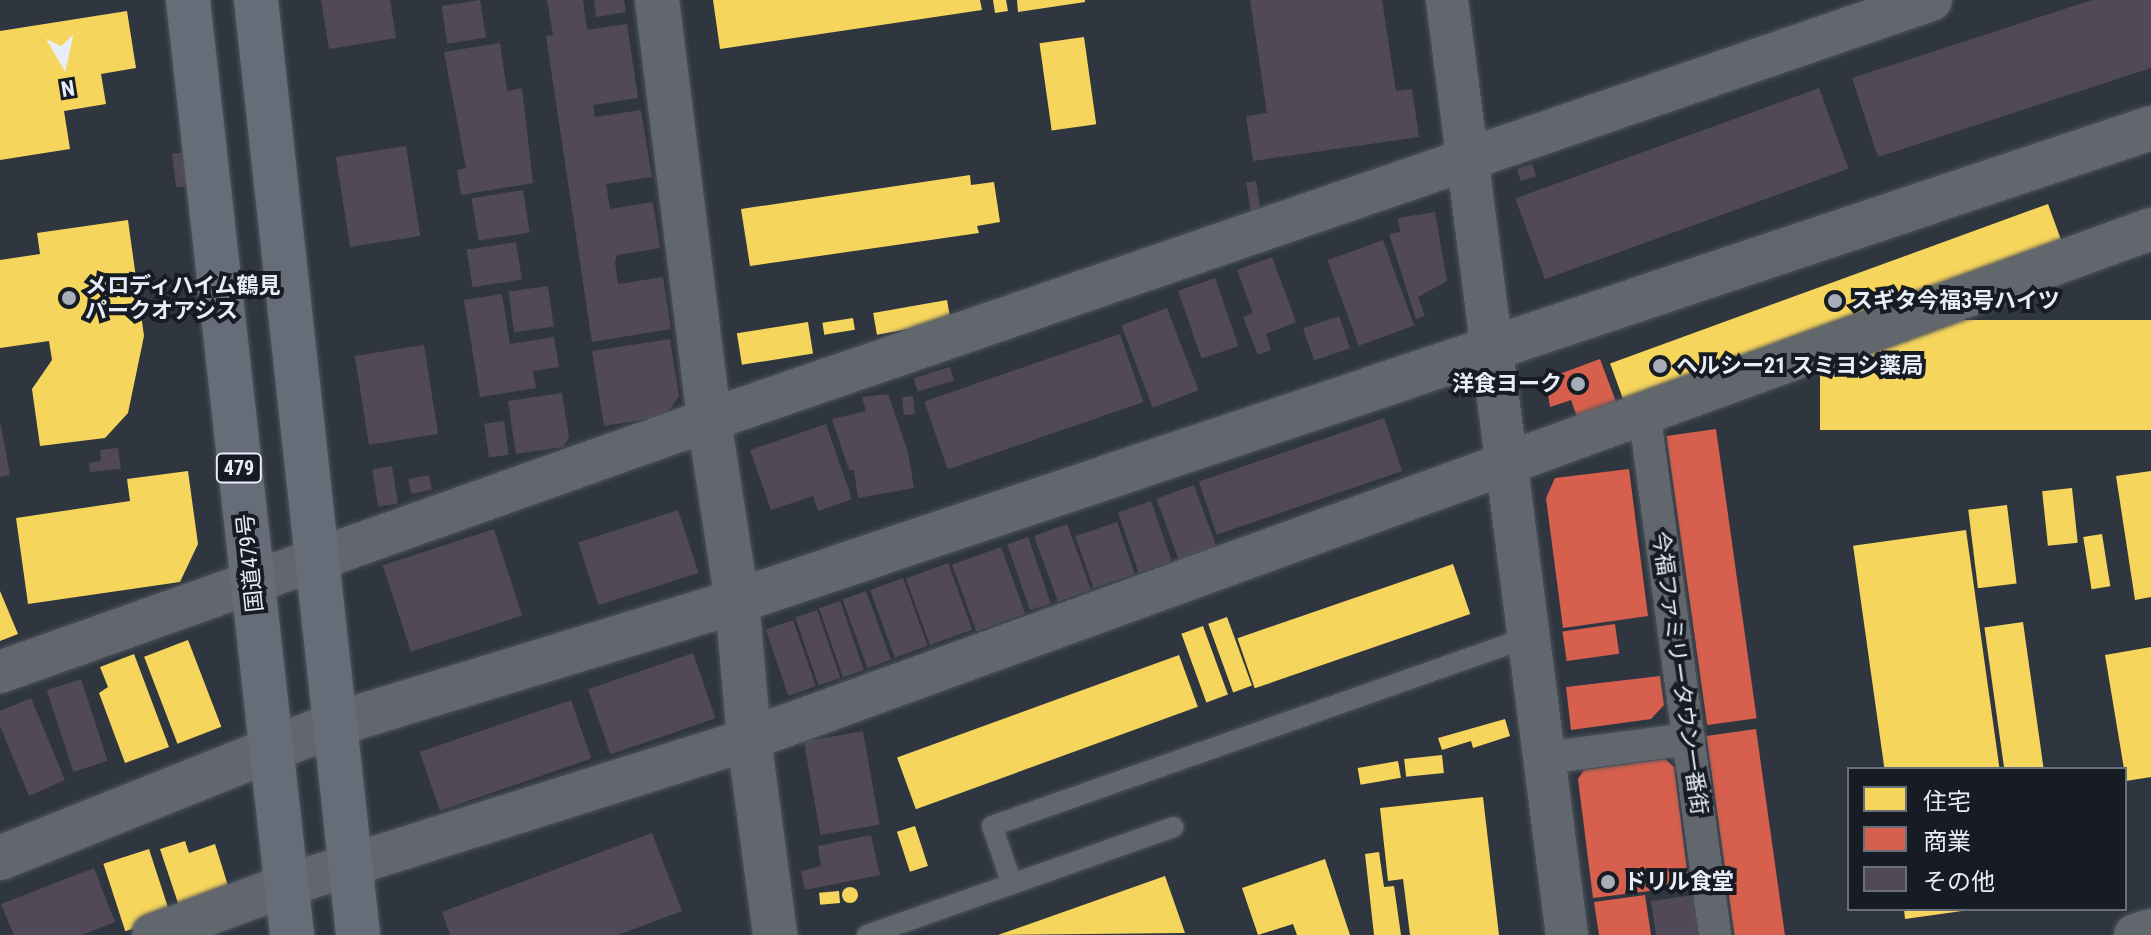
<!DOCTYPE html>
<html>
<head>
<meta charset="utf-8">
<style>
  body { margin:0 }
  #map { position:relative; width:2151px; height:935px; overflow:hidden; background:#2f363f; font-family:"Roboto Condensed","Noto Sans JP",sans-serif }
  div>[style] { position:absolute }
  .homes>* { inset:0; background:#f6d55c; transform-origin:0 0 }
  .round { border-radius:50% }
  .shops>* { inset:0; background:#d6604d; transform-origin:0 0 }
  .building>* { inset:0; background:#514957; transform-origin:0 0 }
  .roads { filter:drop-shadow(0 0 2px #4e545c) drop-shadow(0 0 2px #4e545c) }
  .service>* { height:20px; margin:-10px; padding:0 10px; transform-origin:10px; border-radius:10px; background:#62676e }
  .pedestrian>* { height:32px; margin:-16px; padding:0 16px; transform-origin:16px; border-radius:16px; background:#62676e }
  .minor>* { height:42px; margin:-21px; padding:0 21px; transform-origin:21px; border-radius:21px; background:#62676e }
  .tertiary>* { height:44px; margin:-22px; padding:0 22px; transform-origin:22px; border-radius:22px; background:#62676e }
  .trunk>* { height:44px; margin:-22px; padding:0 22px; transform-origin:22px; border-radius:22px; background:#666d78 }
  .dots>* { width:22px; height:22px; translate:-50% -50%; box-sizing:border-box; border:4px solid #171c24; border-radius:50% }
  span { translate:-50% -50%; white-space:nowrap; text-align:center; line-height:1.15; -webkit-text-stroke:8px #171c24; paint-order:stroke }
  .shield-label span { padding:2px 6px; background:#171c24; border:2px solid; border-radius:6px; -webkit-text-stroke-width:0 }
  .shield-label { font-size:20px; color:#e7eef9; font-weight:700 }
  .poi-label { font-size:22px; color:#e7eef9; font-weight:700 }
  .left { translate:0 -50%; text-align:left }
  .right { translate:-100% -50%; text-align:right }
  .street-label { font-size:22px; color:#e7eef9 }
  .legend { position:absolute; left:1847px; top:767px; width:280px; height:144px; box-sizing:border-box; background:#171c24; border:2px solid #6a7079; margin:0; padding:10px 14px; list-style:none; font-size:24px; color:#e7eef9 }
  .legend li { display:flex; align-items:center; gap:16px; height:40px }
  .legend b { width:40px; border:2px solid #6a7079 }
  .north { position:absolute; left:24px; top:24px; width:80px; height:80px; -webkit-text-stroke:6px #171c24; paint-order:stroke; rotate:171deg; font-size:22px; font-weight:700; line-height:32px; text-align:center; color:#e7eef9 }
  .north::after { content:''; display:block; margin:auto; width:28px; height:36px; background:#e7eef9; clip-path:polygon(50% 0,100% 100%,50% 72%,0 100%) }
</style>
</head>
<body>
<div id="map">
  <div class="homes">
    <div style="clip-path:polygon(713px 0,980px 0,982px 10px,720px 49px)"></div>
    <div style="clip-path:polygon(993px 0,1006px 0,1008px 11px,995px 13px)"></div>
    <div style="clip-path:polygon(1017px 0,1085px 0,1085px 2px,1018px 12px)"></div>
    <div style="clip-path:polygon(127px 11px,136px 68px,101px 74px,106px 104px,64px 111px,70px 149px,0 160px,0 31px)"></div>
    <div style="left:1084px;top:37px;width:88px;height:45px;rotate:82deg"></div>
    <div style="clip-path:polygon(970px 175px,971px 185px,994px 182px,1000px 222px,977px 226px,979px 233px,750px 266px,741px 209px)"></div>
    <div style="left:2048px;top:204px;width:40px;height:466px;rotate:70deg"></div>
    <div style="clip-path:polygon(128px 220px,144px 336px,128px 413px,105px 438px,40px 446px,32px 389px,52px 360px,49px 341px,0 348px,0 260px,40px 254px,37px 233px)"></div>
    <div style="left:947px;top:300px;width:22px;height:75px;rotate:80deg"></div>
    <div style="left:853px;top:318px;width:12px;height:31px;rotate:81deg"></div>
    <div style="left:2151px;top:320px;width:110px;height:331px;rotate:90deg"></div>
    <div style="left:808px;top:322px;width:32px;height:72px;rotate:81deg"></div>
    <div style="clip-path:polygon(188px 471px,198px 544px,180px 582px,28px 604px,16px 518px,130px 501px,127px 479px)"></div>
    <div style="clip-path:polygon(2151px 471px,2151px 597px,2135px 600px,2116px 476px)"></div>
    <div style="left:2072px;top:488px;width:55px;height:30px;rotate:84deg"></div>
    <div style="left:2007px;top:505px;width:79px;height:39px;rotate:83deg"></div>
    <div style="left:1966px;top:530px;width:241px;height:114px;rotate:82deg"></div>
    <div style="left:2102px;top:534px;width:53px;height:19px;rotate:81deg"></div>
    <div style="left:1453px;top:564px;width:53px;height:228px;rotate:71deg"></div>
    <div style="clip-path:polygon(0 591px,18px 634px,0 641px)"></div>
    <div style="left:1227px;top:617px;width:73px;height:20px;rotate:70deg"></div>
    <div style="left:2023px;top:622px;width:148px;height:39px;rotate:82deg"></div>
    <div style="left:1203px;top:626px;width:73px;height:23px;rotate:70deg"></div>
    <div style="left:188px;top:640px;width:93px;height:47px;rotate:69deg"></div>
    <div style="clip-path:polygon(2151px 647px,2151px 777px,2126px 781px,2105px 655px)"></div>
    <div style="clip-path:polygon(134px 654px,169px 747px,125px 763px,99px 693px,108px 687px,100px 667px)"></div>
    <div style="left:1179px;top:655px;width:55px;height:300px;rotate:70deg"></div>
    <div style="clip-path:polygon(1505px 719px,1510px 736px,1473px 748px,1471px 741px,1442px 750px,1438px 738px)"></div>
    <div style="left:1442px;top:755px;width:18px;height:38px;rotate:84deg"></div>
    <div style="left:1398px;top:761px;width:17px;height:41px;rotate:80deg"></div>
    <div style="clip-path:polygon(1483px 797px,1499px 935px,1410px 935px,1403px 879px,1388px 881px,1380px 808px)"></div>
    <div style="left:915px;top:826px;width:42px;height:19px;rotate:72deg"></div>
    <div style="clip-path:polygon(185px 841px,189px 853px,215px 844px,229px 889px,179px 906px,160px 849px)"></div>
    <div style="left:149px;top:849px;width:71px;height:48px;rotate:72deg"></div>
    <div style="clip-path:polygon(1379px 852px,1384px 887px,1394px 886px,1401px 935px,1374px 935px,1365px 854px)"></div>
    <div style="clip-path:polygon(1325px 859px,1350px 935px,1297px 935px,1293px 924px,1258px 935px,1242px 888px)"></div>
    <div style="clip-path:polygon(1165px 876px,1185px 933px,999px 935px,998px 935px)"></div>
    <div class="round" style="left:842px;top:887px;width:16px;height:16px"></div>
    <div style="left:839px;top:891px;width:12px;height:20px;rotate:85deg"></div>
    <div style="clip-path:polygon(1904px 909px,1962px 909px,1962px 911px,1905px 919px)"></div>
  </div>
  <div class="shops">
    <div style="clip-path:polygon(1600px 359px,1616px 402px,1577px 417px,1571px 400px,1550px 407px,1546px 379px)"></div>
    <div style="left:1716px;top:429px;width:292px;height:50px;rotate:82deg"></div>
    <div style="clip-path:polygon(1629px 469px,1648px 616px,1563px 628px,1546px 498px,1555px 478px)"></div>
    <div style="left:1615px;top:624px;width:30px;height:53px;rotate:82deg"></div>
    <div style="clip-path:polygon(1660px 676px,1664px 705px,1651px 719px,1571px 730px,1566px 687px)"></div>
    <div style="left:1756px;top:729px;width:208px;height:50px;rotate:82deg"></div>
    <div style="clip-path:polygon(1665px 759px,1674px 767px,1689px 886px,1593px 898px,1578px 779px,1584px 770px)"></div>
    <div style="clip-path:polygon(1645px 895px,1651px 935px,1599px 935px,1594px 902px)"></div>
  </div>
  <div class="building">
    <div style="clip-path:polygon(321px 0,390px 0,396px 38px,329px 49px)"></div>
    <div style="left:480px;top:0;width:38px;height:39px;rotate:81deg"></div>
    <div style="clip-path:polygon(547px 0,583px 0,587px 30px,627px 24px,638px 98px,593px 105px,595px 117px,641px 110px,652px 177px,606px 184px,610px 209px,653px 202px,660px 248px,617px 255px,615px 262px,618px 284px,663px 277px,671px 329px,592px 342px,546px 36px,553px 35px)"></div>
    <div style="clip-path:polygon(594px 0,624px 0,626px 12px,596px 17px)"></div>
    <div style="clip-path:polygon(1250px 0,1382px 0,1396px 91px,1412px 89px,1419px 137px,1253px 161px,1246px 116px,1267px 113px)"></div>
    <div style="clip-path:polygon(2092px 0,2151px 0,2151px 68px,1878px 157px,1852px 78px)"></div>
    <div style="clip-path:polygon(500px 43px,507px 91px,522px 88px,533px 183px,461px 195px,457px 170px,466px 168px,444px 52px)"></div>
    <div style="left:1819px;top:88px;width:86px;height:323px;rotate:70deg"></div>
    <div style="left:406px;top:146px;width:91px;height:71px;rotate:81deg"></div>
    <div style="left:187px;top:152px;width:34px;height:15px;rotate:83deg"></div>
    <div style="left:1532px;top:164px;width:13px;height:16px;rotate:72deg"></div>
    <div style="left:1256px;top:181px;width:31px;height:10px;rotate:81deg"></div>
    <div style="left:523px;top:190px;width:43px;height:52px;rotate:81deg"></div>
    <div style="clip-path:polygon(1435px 212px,1447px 281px,1418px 297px,1425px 316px,1416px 319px,1389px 234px,1400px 232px,1398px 218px)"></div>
    <div style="left:1383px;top:240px;width:91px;height:59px;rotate:70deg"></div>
    <div style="left:516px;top:242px;width:38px;height:50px;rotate:81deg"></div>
    <div style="clip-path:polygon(1272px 257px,1296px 322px,1266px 334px,1271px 350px,1258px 355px,1243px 317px,1253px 313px,1237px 270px)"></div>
    <div style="left:1215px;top:278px;width:72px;height:39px;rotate:71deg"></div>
    <div style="left:548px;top:286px;width:41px;height:40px;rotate:82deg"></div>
    <div style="clip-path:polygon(502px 294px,510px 344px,554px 337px,559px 367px,533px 371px,536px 388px,480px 397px,464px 300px)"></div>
    <div style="left:1167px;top:308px;width:88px;height:49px;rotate:69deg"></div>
    <div style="left:1339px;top:316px;width:34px;height:38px;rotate:71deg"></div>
    <div style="left:1120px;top:334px;width:72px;height:207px;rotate:71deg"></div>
    <div style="clip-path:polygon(670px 339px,679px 396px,665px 416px,604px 426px,592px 351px)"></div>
    <div style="left:424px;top:345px;width:90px;height:70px;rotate:81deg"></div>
    <div style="left:950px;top:367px;width:14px;height:38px;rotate:73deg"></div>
    <div style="clip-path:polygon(562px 393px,569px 438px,563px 447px,516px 454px,508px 401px)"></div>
    <div style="clip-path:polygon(888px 394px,908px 452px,914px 488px,858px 498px,854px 470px,849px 470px,832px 419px,866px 411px,862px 397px)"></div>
    <div style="left:913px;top:396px;width:18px;height:11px;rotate:84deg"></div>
    <div style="left:1384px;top:418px;width:56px;height:196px;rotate:71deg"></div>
    <div style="clip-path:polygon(0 421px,10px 475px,0 477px)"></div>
    <div style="left:504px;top:421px;width:34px;height:20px;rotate:82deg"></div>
    <div style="clip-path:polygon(826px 424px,852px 499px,818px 511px,813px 496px,771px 510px,750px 450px)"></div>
    <div style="clip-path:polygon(118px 448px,121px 469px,90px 472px,89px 463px,101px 461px,100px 450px)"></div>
    <div style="left:392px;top:466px;width:38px;height:20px;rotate:81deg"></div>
    <div style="left:429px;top:475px;width:15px;height:21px;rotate:79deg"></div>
    <div style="left:1194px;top:485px;width:66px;height:40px;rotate:70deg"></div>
    <div style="left:1151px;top:501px;width:64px;height:35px;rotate:71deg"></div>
    <div style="left:678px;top:510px;width:66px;height:105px;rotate:72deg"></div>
    <div style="left:1117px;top:522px;width:55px;height:44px;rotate:71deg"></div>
    <div style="left:1067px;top:524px;width:70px;height:35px;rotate:70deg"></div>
    <div style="left:494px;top:529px;width:91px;height:117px;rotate:72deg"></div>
    <div style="left:1028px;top:537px;width:70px;height:22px;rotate:71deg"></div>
    <div style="left:1001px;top:547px;width:71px;height:52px;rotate:70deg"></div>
    <div style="left:948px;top:563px;width:71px;height:45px;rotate:70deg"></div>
    <div style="left:903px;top:578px;width:72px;height:35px;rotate:70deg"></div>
    <div style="left:866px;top:591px;width:73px;height:25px;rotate:70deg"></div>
    <div style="left:840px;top:601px;width:73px;height:22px;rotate:71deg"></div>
    <div style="left:817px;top:610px;width:72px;height:23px;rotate:71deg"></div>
    <div style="left:793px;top:620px;width:70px;height:29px;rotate:71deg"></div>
    <div style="left:693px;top:653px;width:69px;height:111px;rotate:71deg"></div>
    <div style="left:81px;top:679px;width:86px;height:36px;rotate:72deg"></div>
    <div style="clip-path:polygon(31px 698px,65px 780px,29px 796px,0 726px,0 711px)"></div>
    <div style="left:571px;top:700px;width:62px;height:160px;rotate:71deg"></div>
    <div style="left:863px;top:731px;width:95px;height:60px;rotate:80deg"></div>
    <div style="clip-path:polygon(652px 833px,682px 911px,618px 935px,450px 935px,442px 912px)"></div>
    <div style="clip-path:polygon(871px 835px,880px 875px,805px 890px,801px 871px,821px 866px,818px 846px)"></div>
    <div style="clip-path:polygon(94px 868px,115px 922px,82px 935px,14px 935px,1px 904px)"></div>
    <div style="clip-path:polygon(1693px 895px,1698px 935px,1656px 935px,1651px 901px)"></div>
  </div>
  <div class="roads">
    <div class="service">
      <div style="left:1012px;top:884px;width:61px;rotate:-109deg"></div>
      <div style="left:992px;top:826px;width:569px;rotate:-19.39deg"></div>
      <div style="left:867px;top:935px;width:325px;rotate:-19.4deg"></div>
    </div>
    <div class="pedestrian">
      <div style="left:1644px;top:411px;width:529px;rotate:82.28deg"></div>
      <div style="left:1545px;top:758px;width:145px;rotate:-7.5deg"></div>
    </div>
    <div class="minor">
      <div style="left:1447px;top:0;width:943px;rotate:82.69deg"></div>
      <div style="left:0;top:672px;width:752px;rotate:-19.57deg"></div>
      <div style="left:709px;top:420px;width:1292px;rotate:-18.97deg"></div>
      <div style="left:153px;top:935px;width:140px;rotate:-20.5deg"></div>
      <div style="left:284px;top:886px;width:488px;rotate:-17.5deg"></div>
      <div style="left:749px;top:739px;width:1492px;rotate:-19.99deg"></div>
      <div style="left:2135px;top:935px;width:17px;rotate:-17deg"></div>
    </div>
    <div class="tertiary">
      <div style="left:657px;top:0;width:423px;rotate:82.9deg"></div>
      <div style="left:709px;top:420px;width:183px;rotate:81.2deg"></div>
      <div style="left:737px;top:601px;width:139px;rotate:85deg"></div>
      <div style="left:749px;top:739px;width:198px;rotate:82.4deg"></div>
      <div style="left:0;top:858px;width:358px;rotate:-21.8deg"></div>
      <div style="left:332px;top:725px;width:424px;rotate:-17deg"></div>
      <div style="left:737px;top:601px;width:1491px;rotate:-18.5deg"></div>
    </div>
    <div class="trunk">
      <div style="left:188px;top:0;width:941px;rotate:83.65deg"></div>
      <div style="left:256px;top:0;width:941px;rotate:83.77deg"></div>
    </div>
  </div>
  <div class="dots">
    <div style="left:69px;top:298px;background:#a7aeb8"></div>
    <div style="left:1835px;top:301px;background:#a7aeb8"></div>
    <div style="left:1660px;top:366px;background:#a7aeb8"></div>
    <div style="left:1578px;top:384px;background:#a7aeb8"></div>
    <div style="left:1608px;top:882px;background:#a7aeb8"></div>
  </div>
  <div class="shield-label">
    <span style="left:239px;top:468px">479</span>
  </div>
  <div class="poi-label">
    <span class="left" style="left:85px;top:298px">メロディハイム鶴見<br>パークオアシス</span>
    <span class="left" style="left:1851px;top:301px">スギタ今福3号ハイツ</span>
    <span class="left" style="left:1676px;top:366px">ヘルシー21 スミヨシ薬局</span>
    <span class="right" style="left:1562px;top:384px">洋食ヨーク</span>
    <span class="left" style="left:1624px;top:882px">ドリル食堂</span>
  </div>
  <div class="street-label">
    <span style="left:250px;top:563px;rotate:-96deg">国道479号</span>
    <span style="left:1680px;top:673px;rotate:82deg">今福ファミリータウン一番街</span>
  </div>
  <ul class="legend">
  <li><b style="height:22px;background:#f6d55c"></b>住宅</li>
  <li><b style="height:22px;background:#d6604d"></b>商業</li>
  <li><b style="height:22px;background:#514957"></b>その他</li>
  </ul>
  <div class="north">N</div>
</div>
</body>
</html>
